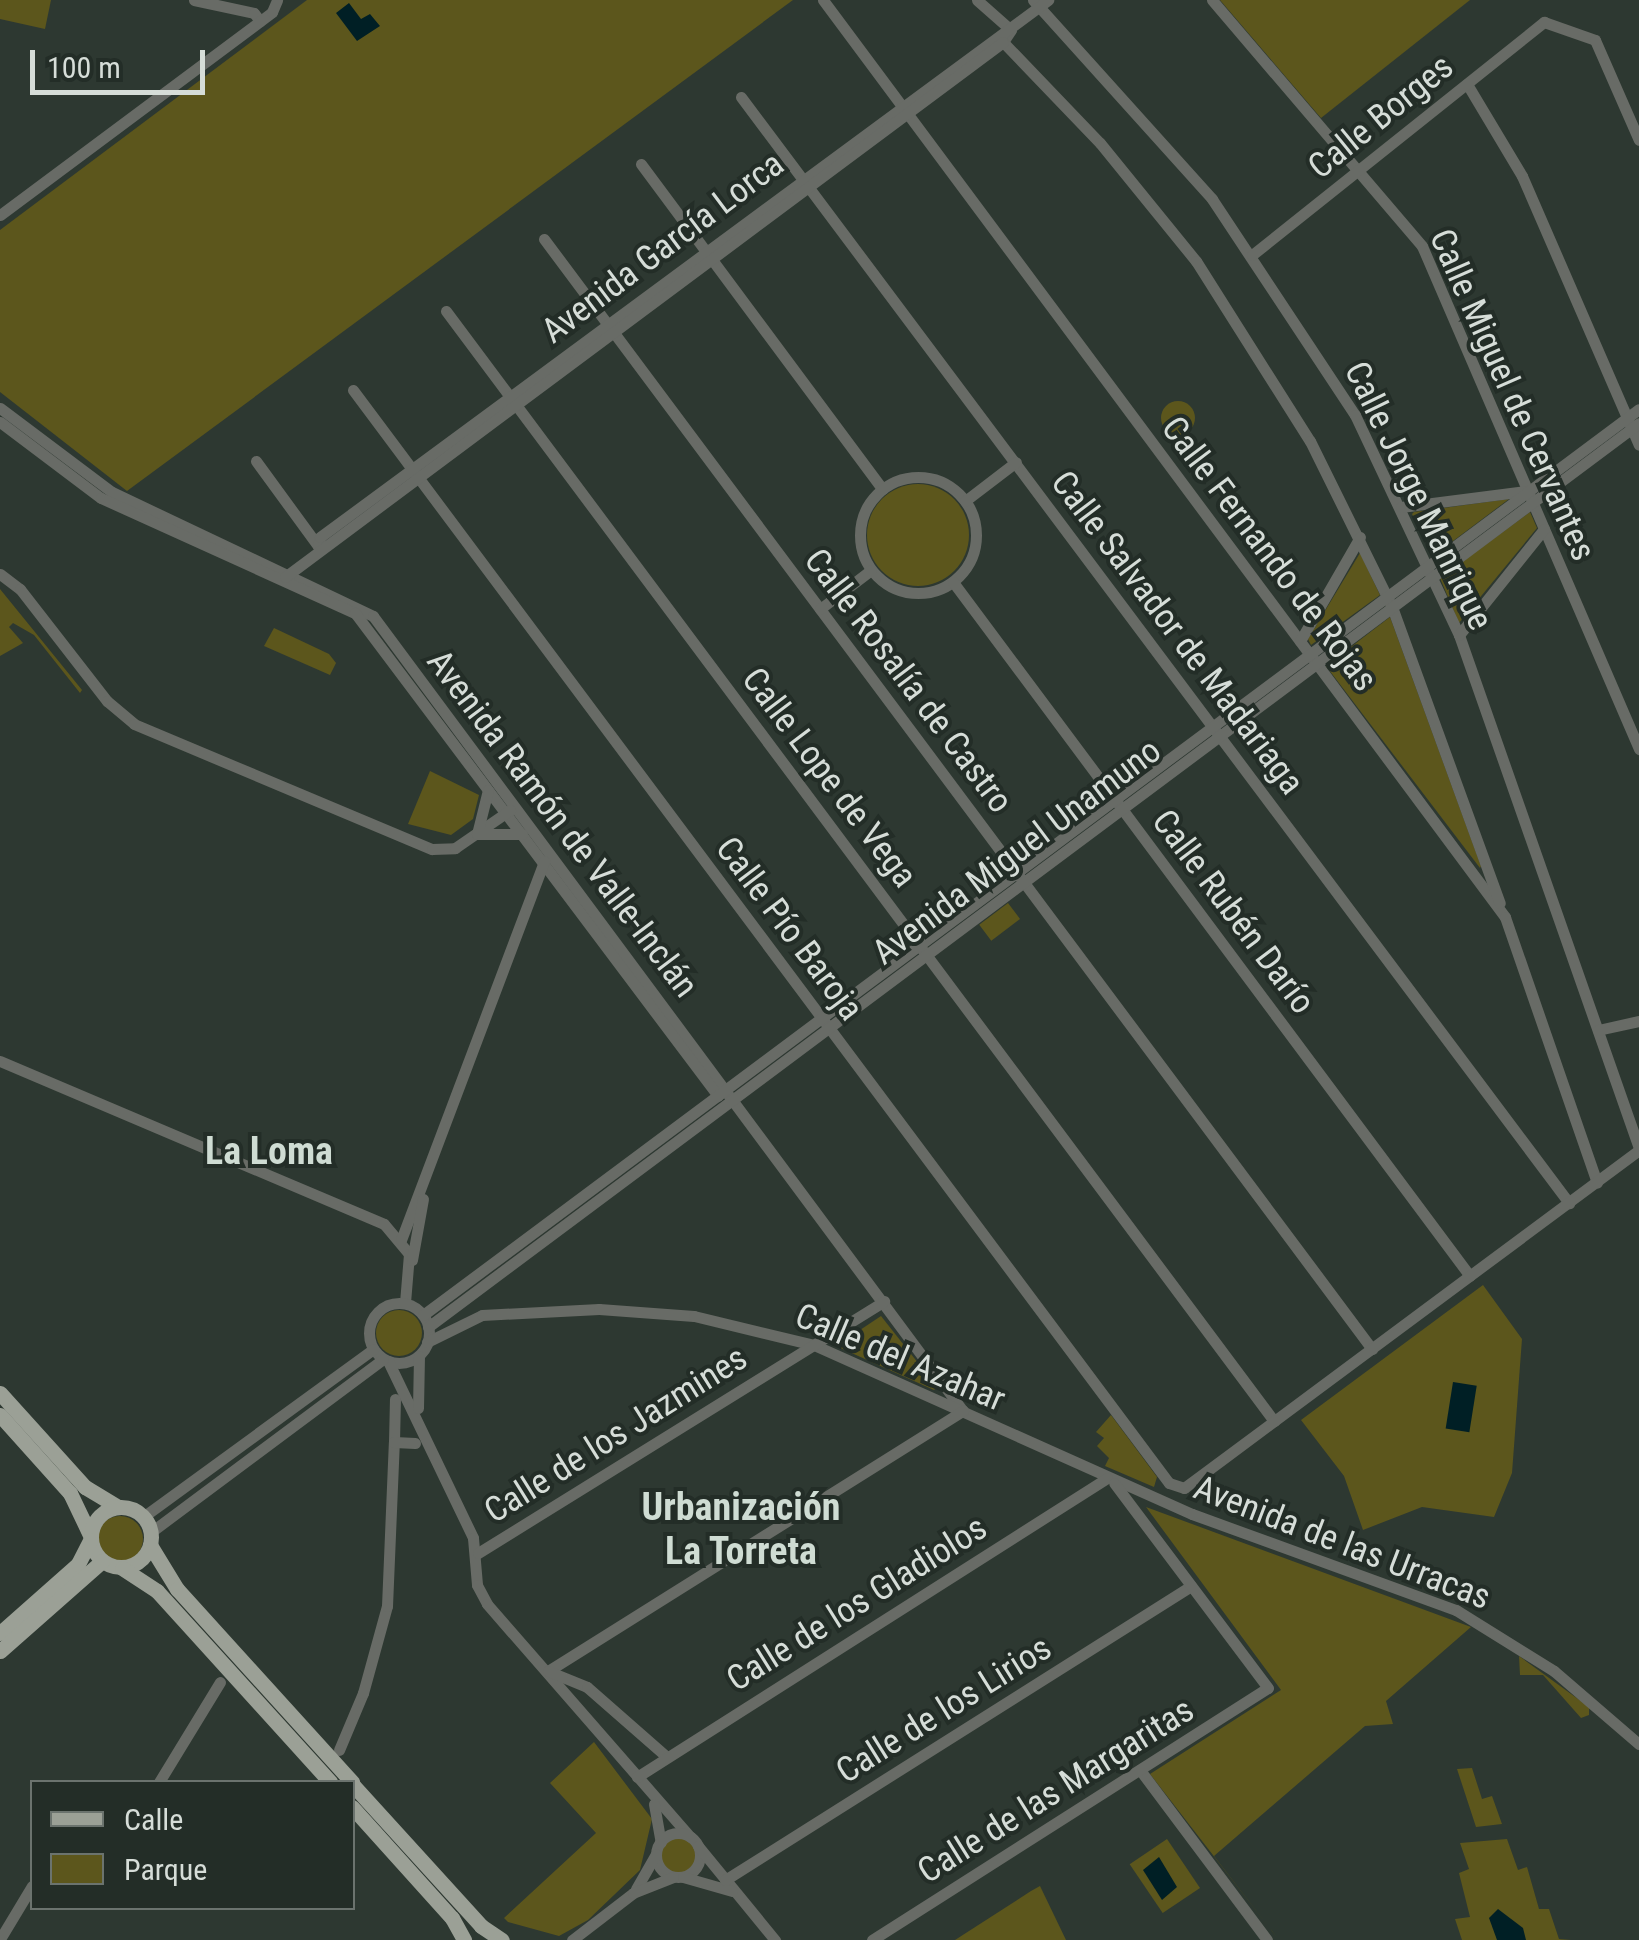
<!DOCTYPE html>
<html>
<head>
<meta charset="utf-8">
<style>
  body { margin:0 }
  #map { position:relative; width:1639px; height:1940px; overflow:hidden; background:#2d3831; font-family:"Roboto Condensed",sans-serif }
  div>[style] { position:absolute }
  .green>* { inset:0; background:#5c561c; transform-origin:0 0 }
  .round { border-radius:50% }
  .water>* { inset:0; background:#001f25; transform-origin:0 0 }
  .minor>* { height:11px; margin:-5.5px; padding:0 5.5px; transform-origin:5.5px; border-radius:5.5px; background:#686b66 }
  .minor>.ring { margin:-5.5px; padding:0; box-sizing:content-box; background:none; border:11px solid #686b66; border-radius:50% }
  .major>* { height:15px; margin:-7.5px; padding:0 7.5px; transform-origin:7.5px; border-radius:7.5px; background:#9ba096 }
  .major>.ring { margin:-7.5px; padding:0; box-sizing:content-box; background:none; border:15px solid #9ba096; border-radius:50% }
  span { translate:-50% -50%; white-space:nowrap; text-align:center; line-height:1.15; -webkit-text-stroke:8px #232d27; paint-order:stroke }
  .street-label { font-size:35px; color:#d6ddd8 }
  .neighbourhood-label { font-size:38px; color:#cfdcd3; font-weight:700 }
  .legend { position:absolute; left:30px; top:1780px; width:325px; height:130px; box-sizing:border-box; background:#232d27; border:2px solid #6b736e; margin:0; padding:12px 18px; list-style:none; font-size:30px; color:#d6ddd8 }
  .legend li { display:flex; align-items:center; gap:20px; height:50px }
  .legend b { width:50px; border:2px solid #6b736e }
  .scale { position:absolute; left:30px; top:50px; width:175px; height:45px; box-sizing:border-box; border:5px solid #d6ddd8; border-top:0; padding-left:12px; font-size:30px; line-height:35px; white-space:nowrap; color:#d6ddd8; -webkit-text-stroke:8px #232d27; paint-order:stroke }
</style>
</head>
<body>
<div id="map">
  <div class="green">
    <div style="clip-path:polygon(0 0,51px 0,45px 29px,0 19px)"></div>
    <div style="clip-path:polygon(307px 0,793px 0,127px 491px,0 392px,0 230px)"></div>
    <div style="clip-path:polygon(1220px 0,1470px 0,1321px 118px)"></div>
    <div class="round" style="left:1161px;top:401px;width:34px;height:34px"></div>
    <div class="round" style="left:867px;top:484px;width:102px;height:102px"></div>
    <div style="clip-path:polygon(1509px 499px,1433px 556px,1412px 514px,1414px 512px)"></div>
    <div style="clip-path:polygon(1530px 512px,1537px 528px,1459px 623px,1440px 578px)"></div>
    <div style="clip-path:polygon(1360px 553px,1380px 595px,1311px 645px,1308px 639px)"></div>
    <div style="clip-path:polygon(0 589px,82px 690px,80px 693px,34px 635px,13px 623px,9px 627px,23px 643px,0 656px)"></div>
    <div style="clip-path:polygon(1390px 617px,1481px 866px,1480px 868px,1326px 666px)"></div>
    <div style="clip-path:polygon(274px 628px,329px 654px,336px 663px,330px 675px,264px 646px)"></div>
    <div style="clip-path:polygon(430px 771px,479px 795px,473px 819px,451px 835px,408px 824px)"></div>
    <div style="left:1008px;top:903px;width:20px;height:36px;rotate:53deg"></div>
    <div style="clip-path:polygon(1483px 1285px,1522px 1339px,1512px 1473px,1494px 1517px,1422px 1507px,1363px 1530px,1344px 1476px,1301px 1420px)"></div>
    <div class="round" style="left:376px;top:1310px;width:46px;height:46px"></div>
    <div style="clip-path:polygon(881px 1316px,937px 1387px,934px 1390px,836px 1346px)"></div>
    <div style="clip-path:polygon(1111px 1415px,1157px 1477px,1154px 1487px,1105px 1466px,1109px 1458px,1097px 1446px,1104px 1438px,1096px 1432px)"></div>
    <div style="clip-path:polygon(1146px 1507px,1471px 1627px,1386px 1701px,1393px 1724px,1365px 1726px,1214px 1856px,1279px 1940px,1150px 1774px,1281px 1690px)"></div>
    <div class="round" style="left:97px;top:1516px;width:46px;height:46px"></div>
    <div style="clip-path:polygon(1519px 1656px,1589px 1707px,1589px 1715px,1581px 1718px,1543px 1675px,1520px 1675px)"></div>
    <div style="clip-path:polygon(594px 1742px,652px 1819px,640px 1870px,588px 1920px,559px 1936px,508px 1922px,504px 1918px,596px 1833px,550px 1783px)"></div>
    <div style="clip-path:polygon(1472px 1768px,1482px 1799px,1492px 1796px,1502px 1824px,1476px 1827px,1457px 1769px)"></div>
    <div class="round" style="left:660px;top:1837px;width:36px;height:36px"></div>
    <div style="left:1167px;top:1839px;width:59px;height:45px;rotate:56deg"></div>
    <div style="clip-path:polygon(1507px 1839px,1518px 1870px,1527px 1867px,1539px 1909px,1549px 1909px,1559px 1939px,1571px 1940px,1462px 1940px,1455px 1919px,1470px 1917px,1459px 1873px,1469px 1869px,1460px 1843px)"></div>
    <div style="clip-path:polygon(1040px 1886px,1066px 1940px,955px 1940px,1031px 1891px)"></div>
  </div>
  <div class="water">
    <div style="clip-path:polygon(349px 3px,361px 19px,370px 14px,380px 26px,357px 41px,336px 13px)"></div>
    <div style="left:1453px;top:1382px;width:24px;height:47px;rotate:9deg"></div>
    <div style="clip-path:polygon(1159px 1857px,1177px 1887px,1162px 1900px,1143px 1870px)"></div>
    <div style="clip-path:polygon(1498px 1909px,1523px 1928px,1526px 1940px,1497px 1940px,1489px 1918px)"></div>
  </div>
  <div class="minor">
    <div style="left:194px;top:0;width:61px;rotate:12.2deg"></div>
    <div style="left:254px;top:13px;width:10px;rotate:53deg"></div>
    <div style="left:823px;top:0;width:1143px;rotate:53.36deg"></div>
    <div style="left:1505px;top:917px;width:281px;rotate:70.9deg"></div>
    <div style="left:977px;top:0;width:45px;rotate:41.4deg"></div>
    <div style="left:1011px;top:30px;width:14px;rotate:124deg"></div>
    <div style="left:1003px;top:42px;width:140px;rotate:46.2deg"></div>
    <div style="left:1100px;top:143px;width:152px;rotate:50.9deg"></div>
    <div style="left:1196px;top:261px;width:213px;rotate:57.7deg"></div>
    <div style="left:1310px;top:441px;width:185px;rotate:63.7deg"></div>
    <div style="left:1392px;top:607px;width:315px;rotate:70deg"></div>
    <div style="left:1033px;top:0;width:268px;rotate:48deg"></div>
    <div style="left:1212px;top:199px;width:259px;rotate:56.5deg"></div>
    <div style="left:1355px;top:415px;width:243px;rotate:64.7deg"></div>
    <div style="left:1459px;top:635px;width:544px;rotate:70.67deg"></div>
    <div style="left:1212px;top:0;width:323px;rotate:49.5deg"></div>
    <div style="left:1422px;top:246px;width:548px;rotate:66.66deg"></div>
    <div style="left:1467px;top:84px;width:107px;rotate:59.1deg"></div>
    <div style="left:1522px;top:176px;width:293px;rotate:66.5deg"></div>
    <div style="left:741px;top:97px;width:1382px;rotate:53.18deg"></div>
    <div style="left:641px;top:164px;width:405px;rotate:53.4deg"></div>
    <div style="left:0;top:215px;width:339px;rotate:-36.7deg"></div>
    <div style="left:272px;top:12px;width:13px;rotate:-67deg"></div>
    <div style="left:544px;top:239px;width:1385px;rotate:53.28deg"></div>
    <div style="left:1252px;top:255px;width:374px;rotate:-38.6deg"></div>
    <div style="left:1544px;top:22px;width:54px;rotate:19.4deg"></div>
    <div style="left:1595px;top:40px;width:109px;rotate:66.3deg"></div>
    <div style="left:446px;top:311px;width:1385px;rotate:53.28deg"></div>
    <div style="left:353px;top:390px;width:1364px;rotate:53.26deg"></div>
    <div style="left:0;top:408px;width:140px;rotate:36.9deg"></div>
    <div style="left:112px;top:492px;width:289px;rotate:25.4deg"></div>
    <div style="left:373px;top:616px;width:990px;rotate:53.42deg"></div>
    <div style="left:0;top:422px;width:126px;rotate:37deg"></div>
    <div style="left:101px;top:498px;width:279px;rotate:24.4deg"></div>
    <div style="left:355px;top:613px;width:604px;rotate:53.07deg"></div>
    <div style="left:256px;top:461px;width:105px;rotate:53.9deg"></div>
    <div class="ring" style="left:860px;top:477px;width:105px;height:105px"></div>
    <div style="left:965px;top:501px;width:64px;rotate:-37.4deg"></div>
    <div style="left:1401px;top:507px;width:126px;rotate:-7.3deg"></div>
    <div style="left:318px;top:546px;width:9px;rotate:-77deg"></div>
    <div style="left:320px;top:537px;width:905px;rotate:-36.41deg"></div>
    <div style="left:0;top:574px;width:25px;rotate:37deg"></div>
    <div style="left:20px;top:589px;width:142px;rotate:52.2deg"></div>
    <div style="left:107px;top:701px;width:35px;rotate:40deg"></div>
    <div style="left:134px;top:724px;width:323px;rotate:22.8deg"></div>
    <div style="left:432px;top:849px;width:23px;rotate:-2deg"></div>
    <div style="left:455px;top:848px;width:67px;rotate:-34.6deg"></div>
    <div style="left:285px;top:577px;width:895px;rotate:-36.69deg"></div>
    <div style="left:953px;top:582px;width:865px;rotate:53.32deg"></div>
    <div style="left:820px;top:609px;width:64px;rotate:-37.4deg"></div>
    <div style="left:1459px;top:635px;width:136px;rotate:-51.3deg"></div>
    <div style="left:1300px;top:641px;width:120px;rotate:-60deg"></div>
    <div style="left:477px;top:834px;width:45px;rotate:-76deg"></div>
    <div style="left:477px;top:834px;width:45px"></div>
    <div style="left:1598px;top:1030px;width:42px;rotate:-12.4deg"></div>
    <div style="left:0;top:1061px;width:417px;rotate:23deg"></div>
    <div style="left:384px;top:1224px;width:39px;rotate:50deg"></div>
    <div style="left:409px;top:1254px;width:49px;rotate:94.7deg"></div>
    <div style="left:401px;top:1240px;width:405px;rotate:-69.3deg"></div>
    <div style="left:412px;top:1260px;width:62px;rotate:-79.8deg"></div>
    <div class="ring" style="left:369px;top:1303px;width:49px;height:49px"></div>
    <div style="left:423px;top:1315px;width:1516px;rotate:-36.69deg"></div>
    <div style="left:428px;top:1327px;width:1511px;rotate:-36.74deg"></div>
    <div style="left:427px;top:1342px;width:61px;rotate:-26.1deg"></div>
    <div style="left:482px;top:1315px;width:117px;rotate:-2.9deg"></div>
    <div style="left:599px;top:1309px;width:95px;rotate:4.2deg"></div>
    <div style="left:694px;top:1316px;width:123px;rotate:13.6deg"></div>
    <div style="left:814px;top:1345px;width:414px;rotate:24.1deg"></div>
    <div style="left:1192px;top:1514px;width:281px;rotate:20deg"></div>
    <div style="left:1456px;top:1610px;width:115px;rotate:31.9deg"></div>
    <div style="left:1554px;top:1671px;width:112px;rotate:40.7deg"></div>
    <div style="left:388px;top:1361px;width:196px;rotate:64.3deg"></div>
    <div style="left:473px;top:1538px;width:47px;rotate:85.1deg"></div>
    <div style="left:477px;top:1585px;width:21px;rotate:62deg"></div>
    <div style="left:487px;top:1604px;width:309px;rotate:48.9deg"></div>
    <div style="left:418px;top:1408px;width:52px;rotate:-88.9deg"></div>
    <div style="left:394px;top:1442px;width:43px;rotate:-88.7deg"></div>
    <div style="left:1169px;top:1483px;width:16px;rotate:18deg"></div>
    <div style="left:1184px;top:1488px;width:567px;rotate:-36.61deg"></div>
    <div style="left:143px;top:1517px;width:285px;rotate:-36.1deg"></div>
    <div style="left:151px;top:1532px;width:289px;rotate:-36.7deg"></div>
    <div style="left:478px;top:1553px;width:478px;rotate:-31.8deg"></div>
    <div style="left:548px;top:1671px;width:490px;rotate:-32.1deg"></div>
    <div style="left:548px;top:1671px;width:42px;rotate:22.3deg"></div>
    <div style="left:587px;top:1687px;width:106px;rotate:41.2deg"></div>
    <div style="left:339px;top:1750px;width:62px;rotate:-67.2deg"></div>
    <div style="left:363px;top:1693px;width:90px;rotate:-74.6deg"></div>
    <div style="left:387px;top:1606px;width:164px;rotate:-87.6deg"></div>
    <div style="left:394px;top:1442px;width:21px;rotate:3deg"></div>
    <div style="left:1140px;top:1770px;width:212px;rotate:53.2deg"></div>
    <div style="left:637px;top:1777px;width:557px;rotate:-32.46deg"></div>
    <div style="left:159px;top:1782px;width:117px;rotate:-58.6deg"></div>
    <div style="left:654px;top:1804px;width:39px;rotate:80deg"></div>
    <div class="ring" style="left:656px;top:1833px;width:33px;height:33px"></div>
    <div style="left:698px;top:1846px;width:122px;rotate:50.7deg"></div>
    <div style="left:683px;top:1877px;width:51px;rotate:15.9deg"></div>
    <div style="left:725px;top:1880px;width:551px;rotate:-32.25deg"></div>
    <div style="left:636px;top:1889px;width:40px;rotate:-60.3deg"></div>
    <div style="left:0;top:1939px;width:62px;rotate:-58.9deg"></div>
    <div style="left:572px;top:1940px;width:77px;rotate:-37.6deg"></div>
    <div style="left:633px;top:1893px;width:43px;rotate:-21.8deg"></div>
    <div style="left:872px;top:1940px;width:469px;rotate:-32.5deg"></div>
    <div style="left:1268px;top:1688px;width:256px;rotate:-126.9deg"></div>
  </div>
  <div class="major">
    <div style="left:0;top:1393px;width:127px;rotate:47.9deg"></div>
    <div style="left:85px;top:1487px;width:39px;rotate:31deg"></div>
    <div style="left:0;top:1415px;width:105px;rotate:48.1deg"></div>
    <div style="left:70px;top:1493px;width:47px;rotate:64.5deg"></div>
    <div class="ring" style="left:91px;top:1507px;width:45px;height:45px"></div>
    <div style="left:150px;top:1545px;width:52px;rotate:58.5deg"></div>
    <div style="left:177px;top:1589px;width:261px;rotate:47.8deg"></div>
    <div style="left:122px;top:1568px;width:42px;rotate:33.3deg"></div>
    <div style="left:157px;top:1591px;width:258px;rotate:47.8deg"></div>
    <div style="left:0;top:1633px;width:104px;rotate:-41.5deg"></div>
    <div style="left:78px;top:1564px;width:27px;rotate:-63deg"></div>
    <div style="left:0;top:1651px;width:136px;rotate:-41.4deg"></div>
    <div style="left:352px;top:1784px;width:192px;rotate:47.7deg"></div>
    <div style="left:481px;top:1926px;width:25px;rotate:34deg"></div>
    <div style="left:352px;top:1807px;width:149px;rotate:48deg"></div>
    <div style="left:452px;top:1918px;width:25px;rotate:61deg"></div>
  </div>
  <div class="street-label">
    <span style="left:1381px;top:117px;rotate:-39deg">Calle Borges</span>
    <span style="left:663px;top:248px;rotate:-37deg">Avenida García Lorca</span>
    <span style="left:1512px;top:395px;rotate:66deg">Calle Miguel de Cervantes</span>
    <span style="left:1418px;top:496px;rotate:64deg">Calle Jorge Manrique</span>
    <span style="left:1269px;top:554px;rotate:53deg">Calle Fernando de Rojas</span>
    <span style="left:1177px;top:633px;rotate:53deg">Calle Salvador de Madariaga</span>
    <span style="left:908px;top:681px;rotate:53deg">Calle Rosalía de Castro</span>
    <span style="left:829px;top:778px;rotate:53deg">Calle Lope de Vega</span>
    <span style="left:562px;top:824px;rotate:53deg">Avenida Ramón de Valle-Inclán</span>
    <span style="left:1017px;top:852px;rotate:-37deg">Avenida Miguel Unamuno</span>
    <span style="left:1233px;top:912px;rotate:53deg">Calle Rubén Darío</span>
    <span style="left:789px;top:929px;rotate:53deg">Calle Pío Baroja</span>
    <span style="left:900px;top:1358px;rotate:23deg">Calle del Azahar</span>
    <span style="left:616px;top:1435px;rotate:-32deg">Calle de los Jazmines</span>
    <span style="left:1342px;top:1543px;rotate:21deg">Avenida de las Urracas</span>
    <span style="left:857px;top:1604px;rotate:-32deg">Calle de los Gladiolos</span>
    <span style="left:944px;top:1710px;rotate:-32deg">Calle de los Lirios</span>
    <span style="left:1056px;top:1791px;rotate:-32deg">Calle de las Margaritas</span>
  </div>
  <div class="neighbourhood-label">
    <span style="left:269px;top:1152px">La Loma</span>
    <span style="left:741px;top:1530px">Urbanización<br>La Torreta</span>
  </div>
  <ul class="legend">
  <li><b style="height:12px;background:#9ba096"></b>Calle</li>
  <li><b style="height:28px;background:#5c561c"></b>Parque</li>
  </ul>
  <div class="scale">100 m</div>
</div>
</body>
</html>
